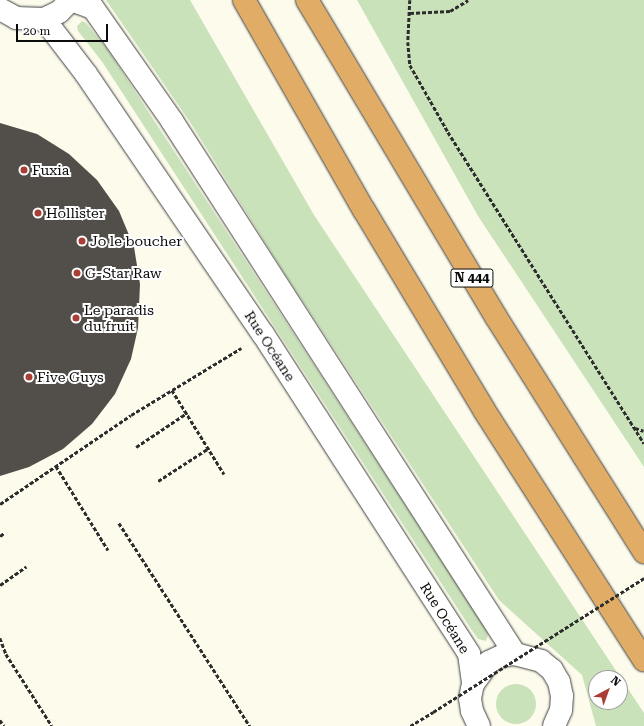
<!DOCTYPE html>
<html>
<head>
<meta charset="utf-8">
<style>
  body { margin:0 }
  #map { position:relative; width:644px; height:726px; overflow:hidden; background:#fcfbec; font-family:"Roboto Serif",serif }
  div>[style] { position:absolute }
  .green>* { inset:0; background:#cae2ba }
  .round { border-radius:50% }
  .building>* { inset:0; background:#524e49 }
  .path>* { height:2.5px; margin-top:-1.25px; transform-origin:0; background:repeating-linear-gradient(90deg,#2d2d2d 0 4px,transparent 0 6px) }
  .roads { filter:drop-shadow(0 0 1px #3e3e3e) drop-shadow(0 0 1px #3e3e3e) }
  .street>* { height:22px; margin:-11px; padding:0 11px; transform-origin:11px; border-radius:11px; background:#fff }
  .highway>* { height:22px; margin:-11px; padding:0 11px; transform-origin:11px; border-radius:11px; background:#e1ac65 }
  .path-bridge>* { height:2.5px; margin-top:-1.25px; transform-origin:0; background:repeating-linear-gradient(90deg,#2d2d2d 0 4px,transparent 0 6px) }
  .dots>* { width:11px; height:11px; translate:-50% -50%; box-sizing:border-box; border:2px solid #fff; border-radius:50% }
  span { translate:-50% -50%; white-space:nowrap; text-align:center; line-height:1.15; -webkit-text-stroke:4px #fff; paint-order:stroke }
  .shield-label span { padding:1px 3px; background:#fff; border:1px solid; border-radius:3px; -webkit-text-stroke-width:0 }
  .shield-label { font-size:13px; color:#0b0b0b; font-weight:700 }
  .poi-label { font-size:14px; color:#0b0b0b }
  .left { translate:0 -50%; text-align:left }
  .street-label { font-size:14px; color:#0b0b0b }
  .north { position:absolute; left:588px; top:670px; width:40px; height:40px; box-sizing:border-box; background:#fff; border:1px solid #9d9d9d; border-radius:50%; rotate:41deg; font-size:11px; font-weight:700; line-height:16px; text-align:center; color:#0b0b0b }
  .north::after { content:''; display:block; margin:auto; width:14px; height:18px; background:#a83e36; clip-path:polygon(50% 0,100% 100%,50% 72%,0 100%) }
  .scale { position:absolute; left:16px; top:24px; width:92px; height:18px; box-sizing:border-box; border:2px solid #0b0b0b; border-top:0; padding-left:5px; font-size:12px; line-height:14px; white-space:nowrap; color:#0b0b0b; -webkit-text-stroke:3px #fff; paint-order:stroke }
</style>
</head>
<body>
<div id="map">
  <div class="green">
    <div style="clip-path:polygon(evenodd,106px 0,190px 0,314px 215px,644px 713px,644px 726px,596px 726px,582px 675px,499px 600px,283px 271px,190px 122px,106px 0,596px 678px,620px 678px,620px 702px,596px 702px,596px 678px)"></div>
    <div style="clip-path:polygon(357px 0,644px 0,644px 467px,478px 216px)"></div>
    <div style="clip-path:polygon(82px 21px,86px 23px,108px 50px,314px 365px,485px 628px,488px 635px,486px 641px,478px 639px,469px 626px,103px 63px,78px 31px,77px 26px)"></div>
    <div class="round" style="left:496px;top:684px;width:40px;height:40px"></div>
  </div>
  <div class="building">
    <div style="clip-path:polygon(0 123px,37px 134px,69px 154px,97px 180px,119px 211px,134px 247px,140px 284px,138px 328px,131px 359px,115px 394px,92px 424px,63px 449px,29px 467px,0 476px)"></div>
  </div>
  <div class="path">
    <div style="left:410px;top:0;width:42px;rotate:92.7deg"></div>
    <div style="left:408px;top:42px;width:23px;rotate:85deg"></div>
    <div style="left:410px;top:65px;width:77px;rotate:60.4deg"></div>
    <div style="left:448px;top:132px;width:368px;rotate:57.8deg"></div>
    <div style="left:410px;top:13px;width:40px;rotate:-2.9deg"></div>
    <div style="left:450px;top:11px;width:21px;rotate:-31deg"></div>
    <div style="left:172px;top:390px;width:99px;rotate:58.2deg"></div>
    <div style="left:635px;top:428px;width:9px;rotate:18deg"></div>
    <div style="left:136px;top:447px;width:61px;rotate:-33.7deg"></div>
    <div style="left:56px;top:466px;width:99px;rotate:58.2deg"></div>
    <div style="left:158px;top:481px;width:61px;rotate:-32.9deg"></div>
    <div style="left:0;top:504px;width:158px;rotate:-34.2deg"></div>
    <div style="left:131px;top:415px;width:129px;rotate:-31.3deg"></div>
    <div style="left:119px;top:523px;width:242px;rotate:57.2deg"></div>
    <div style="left:0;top:536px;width:5px;rotate:-37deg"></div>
    <div style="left:0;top:585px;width:32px;rotate:-35deg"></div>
    <div style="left:0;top:638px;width:17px;rotate:69deg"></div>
    <div style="left:6px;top:654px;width:85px;rotate:57.4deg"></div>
    <div style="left:0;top:720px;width:7px;rotate:56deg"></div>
    <div style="left:410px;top:726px;width:27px;rotate:-31deg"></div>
  </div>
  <div class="roads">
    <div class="street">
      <div style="left:71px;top:0;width:23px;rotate:20deg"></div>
      <div style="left:93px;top:8px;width:138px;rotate:55deg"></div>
      <div style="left:172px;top:121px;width:634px;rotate:57.24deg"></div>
      <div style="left:0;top:9px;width:18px;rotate:29deg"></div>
      <div style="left:16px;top:18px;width:28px;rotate:2deg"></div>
      <div style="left:44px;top:19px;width:17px;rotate:-25deg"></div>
      <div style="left:59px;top:12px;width:17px;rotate:-45deg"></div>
      <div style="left:44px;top:19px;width:69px;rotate:52.6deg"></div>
      <div style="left:86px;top:74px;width:315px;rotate:55.8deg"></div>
      <div style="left:263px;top:334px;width:381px;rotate:57.2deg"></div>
      <div style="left:469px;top:654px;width:30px;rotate:82deg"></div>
      <div style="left:479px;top:726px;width:17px;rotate:-115deg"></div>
      <div style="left:472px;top:711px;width:13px;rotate:-99deg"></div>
      <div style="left:470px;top:698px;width:14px;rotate:-78deg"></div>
      <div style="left:473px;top:684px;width:27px;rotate:-54deg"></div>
      <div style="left:489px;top:662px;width:14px;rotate:-25deg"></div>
      <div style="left:502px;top:656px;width:13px;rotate:-9deg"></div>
      <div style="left:515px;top:654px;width:27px;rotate:15deg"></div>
      <div style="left:541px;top:661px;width:14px;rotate:39deg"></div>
      <div style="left:552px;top:670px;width:14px;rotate:60deg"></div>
      <div style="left:559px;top:682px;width:14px;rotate:78deg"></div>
      <div style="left:562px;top:696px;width:14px;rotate:94deg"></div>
      <div style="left:561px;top:710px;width:17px;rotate:114deg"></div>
    </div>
    <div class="highway">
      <div style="left:244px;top:0;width:242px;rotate:60.3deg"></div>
      <div style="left:364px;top:210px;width:233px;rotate:59deg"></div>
      <div style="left:484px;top:410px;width:297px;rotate:57.4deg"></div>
      <div style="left:307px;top:0;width:369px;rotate:59.2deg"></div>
      <div style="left:496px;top:317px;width:278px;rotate:57.8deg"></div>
    </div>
  </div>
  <div class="path-bridge">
    <div style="left:433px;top:712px;width:250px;rotate:-32.4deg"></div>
  </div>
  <div class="dots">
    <div style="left:24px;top:170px;background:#a83e36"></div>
    <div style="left:38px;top:213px;background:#a83e36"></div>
    <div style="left:82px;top:241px;background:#a83e36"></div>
    <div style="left:77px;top:273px;background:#a83e36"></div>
    <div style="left:76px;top:318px;background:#a83e36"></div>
    <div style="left:29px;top:377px;background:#a83e36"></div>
  </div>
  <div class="shield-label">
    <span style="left:472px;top:278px">N 444</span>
  </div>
  <div class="poi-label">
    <span class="left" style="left:32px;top:170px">Fuxia</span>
    <span class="left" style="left:46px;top:213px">Hollister</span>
    <span class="left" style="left:90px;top:241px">Jo le boucher</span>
    <span class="left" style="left:85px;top:273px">G-Star Raw</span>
    <span class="left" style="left:84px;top:318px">Le paradis<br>du fruit</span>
    <span class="left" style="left:37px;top:377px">Five Guys</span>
  </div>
  <div class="street-label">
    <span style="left:270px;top:346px;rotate:57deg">Rue Océane</span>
    <span style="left:445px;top:618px;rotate:58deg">Rue Océane</span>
  </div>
  <div class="north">N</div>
  <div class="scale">20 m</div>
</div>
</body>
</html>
